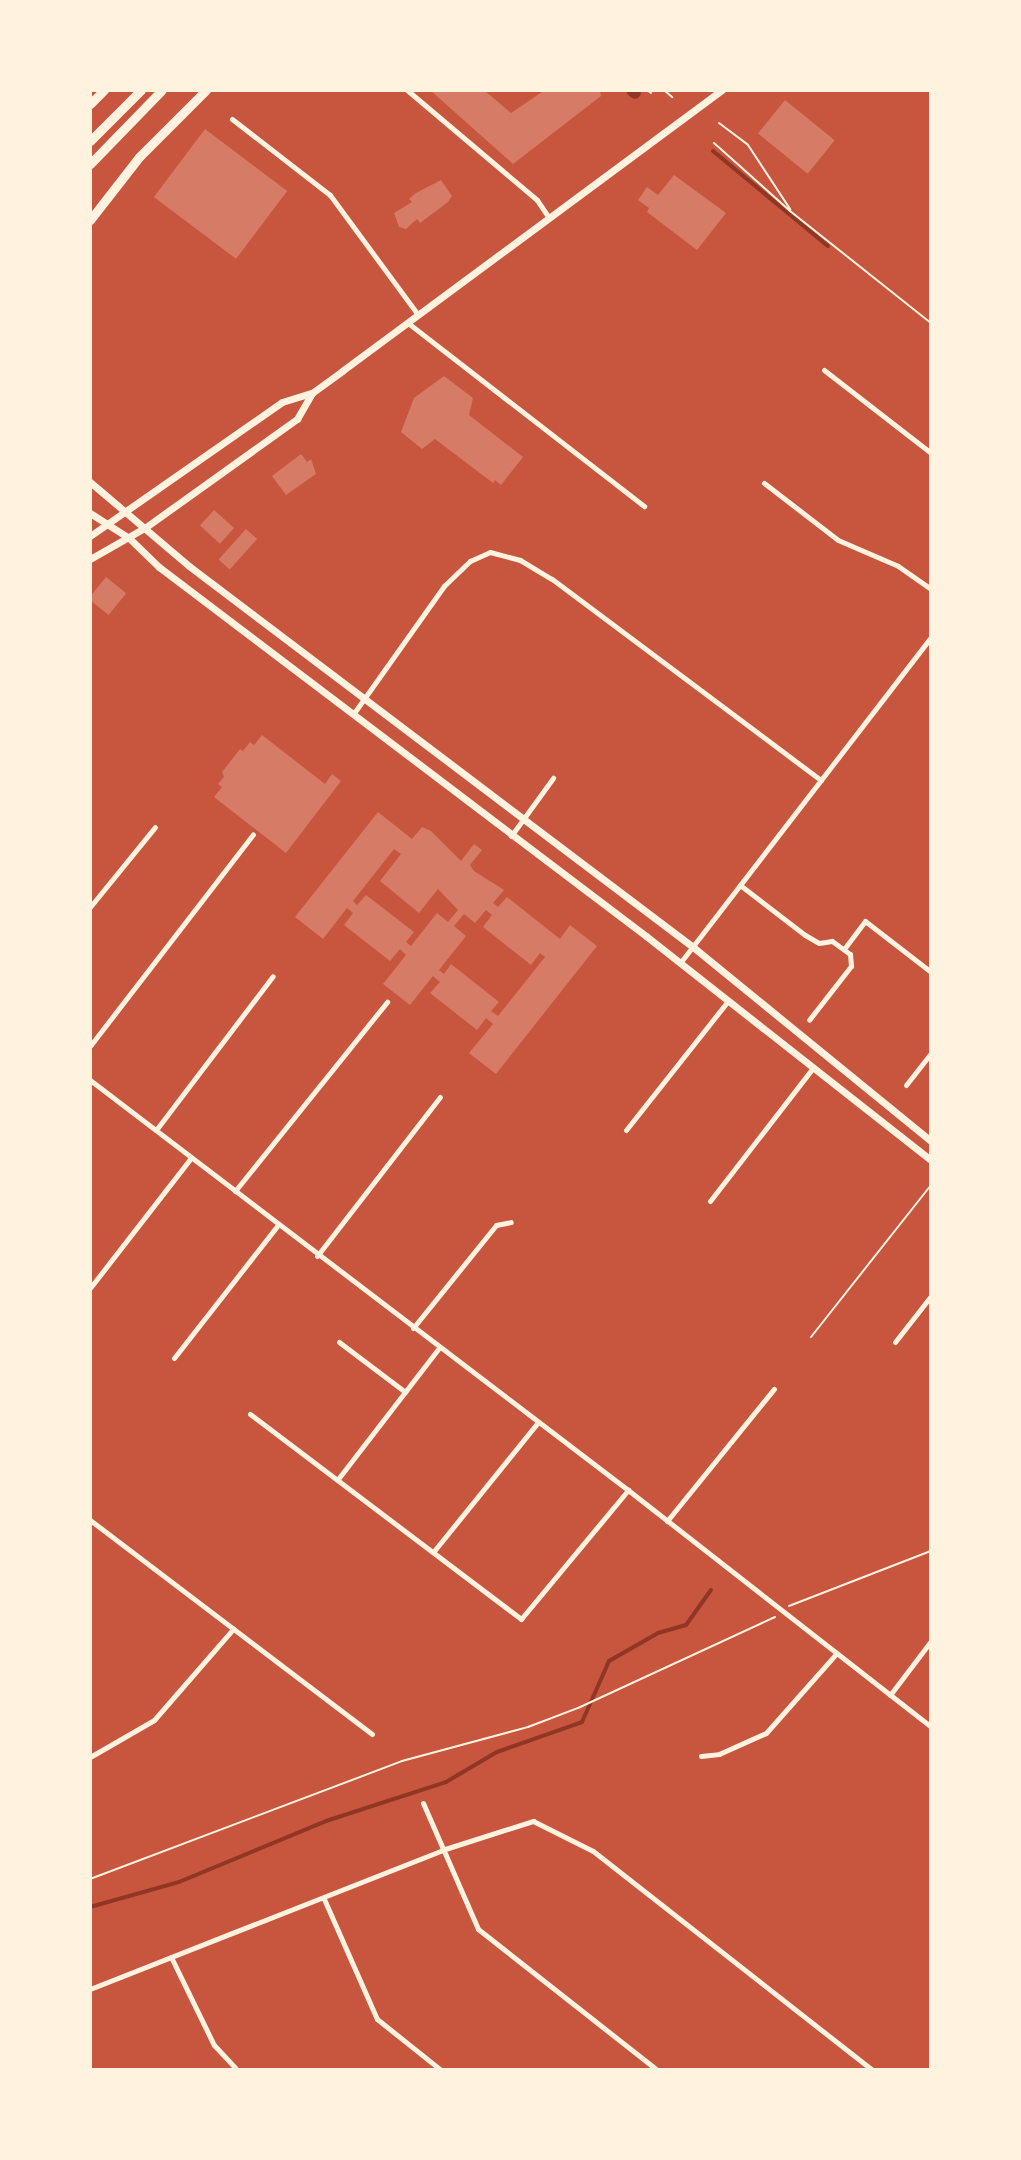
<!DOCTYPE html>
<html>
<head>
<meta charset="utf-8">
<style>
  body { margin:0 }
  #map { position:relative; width:1021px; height:2160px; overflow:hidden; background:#c8553d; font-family:"DM Sans",sans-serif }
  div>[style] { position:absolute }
  .stream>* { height:4px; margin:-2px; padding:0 2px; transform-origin:2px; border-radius:2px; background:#8f3625 }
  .canal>* { height:12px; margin:-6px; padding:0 6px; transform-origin:6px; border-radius:6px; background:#8f3625 }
  .building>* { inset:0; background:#d67c66; transform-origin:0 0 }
  .path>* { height:2px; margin:-1px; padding:0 1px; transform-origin:1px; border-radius:1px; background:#fff3e0 }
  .service>* { height:2px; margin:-1px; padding:0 1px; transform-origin:1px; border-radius:1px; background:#fff3e0 }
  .minor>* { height:5px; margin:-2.5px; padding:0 2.5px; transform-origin:2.5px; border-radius:2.5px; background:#fff3e0 }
  .secondary>* { height:7px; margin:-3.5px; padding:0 3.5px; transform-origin:3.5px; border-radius:3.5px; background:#fff3e0 }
  .motorway>* { height:9px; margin:-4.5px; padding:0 4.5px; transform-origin:4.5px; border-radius:4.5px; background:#fff3e0 }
  span { translate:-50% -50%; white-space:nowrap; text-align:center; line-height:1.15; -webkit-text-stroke:6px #fff3e0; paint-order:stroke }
  .frame { position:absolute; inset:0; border:92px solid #fff3e0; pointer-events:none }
</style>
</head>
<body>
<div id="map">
  <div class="stream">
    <div style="left:713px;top:151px;width:149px;rotate:39.6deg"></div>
    <div style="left:90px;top:1907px;width:92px;rotate:-15.7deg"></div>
    <div style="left:179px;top:1882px;width:159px;rotate:-22.5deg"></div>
    <div style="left:326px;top:1821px;width:126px;rotate:-18deg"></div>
    <div style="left:446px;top:1782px;width:59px;rotate:-30.5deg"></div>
    <div style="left:497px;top:1752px;width:90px;rotate:-19.4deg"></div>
    <div style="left:582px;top:1722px;width:67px;rotate:-66.1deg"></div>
    <div style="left:609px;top:1661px;width:56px;rotate:-29.7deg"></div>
    <div style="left:658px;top:1633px;width:29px;rotate:-16deg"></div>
    <div style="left:686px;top:1625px;width:43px;rotate:-54.5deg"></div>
  </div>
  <div class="canal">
    <div style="left:632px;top:90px;width:4px;rotate:45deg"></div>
  </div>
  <div class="building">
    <div style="clip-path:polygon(430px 90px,484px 90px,511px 113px,545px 90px,600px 90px,601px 96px,513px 164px)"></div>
    <div style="left:785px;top:100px;width:64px;height:43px;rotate:39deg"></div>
    <div style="left:205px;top:129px;width:103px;height:85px;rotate:37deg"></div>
    <div style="clip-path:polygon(674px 175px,726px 213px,697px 250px,647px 212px,649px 208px,638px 200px,647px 187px,658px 195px)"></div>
    <div style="clip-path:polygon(441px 180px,452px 196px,448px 202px,420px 223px,417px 219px,406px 229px,399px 227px,394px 213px,412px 202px,409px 199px,416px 193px)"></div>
    <div style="clip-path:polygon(444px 376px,473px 398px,469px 415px,523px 457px,501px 485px,495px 480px,493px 483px,435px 439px,422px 449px,401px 432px,414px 398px)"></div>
    <div style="clip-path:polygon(301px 454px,307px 462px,311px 459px,316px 474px,286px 495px,272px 476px)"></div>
    <div style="left:214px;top:510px;width:27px;height:21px;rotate:42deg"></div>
    <div style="left:246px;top:529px;width:15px;height:41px;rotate:42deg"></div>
    <div style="left:106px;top:577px;width:26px;height:28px;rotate:39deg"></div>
    <div style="clip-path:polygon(262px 735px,325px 784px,332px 774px,341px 781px,286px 853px,214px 797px,222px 787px,218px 784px,224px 777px,222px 772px,240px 749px,243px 751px,250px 742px,254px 745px)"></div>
    <div style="clip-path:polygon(evenodd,378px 812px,412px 839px,422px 827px,431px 831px,461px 861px,474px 844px,482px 850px,470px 865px,474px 871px,504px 890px,493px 903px,498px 907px,507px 897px,560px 939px,570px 925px,597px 946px,496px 1074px,469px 1053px,493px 1024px,486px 1018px,477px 1030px,430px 993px,440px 982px,433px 976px,410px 1005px,383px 984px,406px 955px,400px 949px,390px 961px,344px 925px,353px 913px,347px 908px,323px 939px,295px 917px,378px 812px,394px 849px,401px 854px,380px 881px,419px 913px,438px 889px,458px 910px,448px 922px,437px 913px,411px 946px,406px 942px,414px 932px,366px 895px,357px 905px,353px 901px,394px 849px,378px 812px,486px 910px,492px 915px,483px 927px,531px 965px,540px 953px,545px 957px,498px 1016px,491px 1011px,499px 1002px,451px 964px,444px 974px,439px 970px,466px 936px,454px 926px,464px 914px,475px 923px,486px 910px)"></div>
  </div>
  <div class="path">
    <div style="left:647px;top:90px;width:5px;rotate:37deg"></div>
    <div style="left:664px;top:90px;width:11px;rotate:41deg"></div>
    <div style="left:719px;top:123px;width:36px;rotate:37deg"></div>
    <div style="left:748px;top:145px;width:77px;rotate:56.7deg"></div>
    <div style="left:714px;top:143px;width:102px;rotate:41.8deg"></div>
    <div style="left:790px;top:211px;width:180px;rotate:38.5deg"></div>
    <div style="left:789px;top:1606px;width:152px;rotate:-21.2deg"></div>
    <div style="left:90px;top:1879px;width:334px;rotate:-20.7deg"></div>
    <div style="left:402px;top:1761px;width:131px;rotate:-15.1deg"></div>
    <div style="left:528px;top:1727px;width:53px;rotate:-20.8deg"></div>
    <div style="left:578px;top:1708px;width:217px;rotate:-24.8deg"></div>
  </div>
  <div class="service">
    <div style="left:811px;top:1337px;width:194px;rotate:-51.7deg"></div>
  </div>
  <div class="minor">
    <div style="left:407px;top:90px;width:170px;rotate:40.2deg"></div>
    <div style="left:537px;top:200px;width:22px;rotate:56deg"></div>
    <div style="left:232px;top:119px;width:124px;rotate:37.8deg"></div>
    <div style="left:330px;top:195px;width:149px;rotate:53.7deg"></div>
    <div style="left:408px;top:323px;width:299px;rotate:37.8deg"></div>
    <div style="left:824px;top:370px;width:135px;rotate:37.8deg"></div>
    <div style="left:764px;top:483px;width:93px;rotate:37.6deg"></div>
    <div style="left:838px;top:540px;width:65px;rotate:23.4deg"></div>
    <div style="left:898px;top:566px;width:40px;rotate:34.9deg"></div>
    <div style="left:354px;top:713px;width:156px;rotate:-54.7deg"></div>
    <div style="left:444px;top:586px;width:36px;rotate:-44deg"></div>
    <div style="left:470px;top:561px;width:22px;rotate:-24deg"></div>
    <div style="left:490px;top:552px;width:31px;rotate:15deg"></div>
    <div style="left:520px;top:560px;width:37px;rotate:31deg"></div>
    <div style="left:552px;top:579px;width:336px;rotate:36.8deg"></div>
    <div style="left:511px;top:836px;width:72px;rotate:-54.1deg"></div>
    <div style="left:740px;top:885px;width:82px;rotate:37.6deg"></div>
    <div style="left:805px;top:935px;width:16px;rotate:30deg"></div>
    <div style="left:819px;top:943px;width:13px;rotate:-9deg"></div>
    <div style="left:832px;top:941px;width:22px;rotate:36deg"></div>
    <div style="left:850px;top:954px;width:12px;rotate:85deg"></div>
    <div style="left:851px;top:966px;width:68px;rotate:127.9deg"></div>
    <div style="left:90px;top:907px;width:103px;rotate:-50.9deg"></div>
    <div style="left:844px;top:949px;width:35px;rotate:-53deg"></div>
    <div style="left:865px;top:921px;width:83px;rotate:37.7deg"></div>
    <div style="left:680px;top:963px;width:411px;rotate:-52.4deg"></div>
    <div style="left:90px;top:1046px;width:267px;rotate:-52.4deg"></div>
    <div style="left:90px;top:1080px;width:676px;rotate:37.31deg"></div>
    <div style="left:628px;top:1490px;width:385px;rotate:38deg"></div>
    <div style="left:906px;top:1085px;width:41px;rotate:-52deg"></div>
    <div style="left:156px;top:1130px;width:193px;rotate:-52.8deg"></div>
    <div style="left:626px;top:1130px;width:163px;rotate:-51.7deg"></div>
    <div style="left:235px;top:1191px;width:243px;rotate:-51.2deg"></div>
    <div style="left:710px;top:1201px;width:167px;rotate:-52.3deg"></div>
    <div style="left:317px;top:1256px;width:201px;rotate:-52.3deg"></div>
    <div style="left:90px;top:1288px;width:165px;rotate:-52.2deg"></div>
    <div style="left:413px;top:1328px;width:132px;rotate:-51.1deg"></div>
    <div style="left:496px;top:1225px;width:15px;rotate:-11deg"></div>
    <div style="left:339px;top:1342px;width:83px;rotate:37.1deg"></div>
    <div style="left:895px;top:1342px;width:58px;rotate:-52deg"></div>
    <div style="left:174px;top:1358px;width:167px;rotate:-52deg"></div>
    <div style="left:250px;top:1414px;width:340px;rotate:37.1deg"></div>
    <div style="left:521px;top:1619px;width:168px;rotate:-50.3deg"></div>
    <div style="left:338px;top:1479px;width:165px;rotate:-52.4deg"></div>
    <div style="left:90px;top:1520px;width:354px;rotate:37.2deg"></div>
    <div style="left:667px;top:1521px;width:170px;rotate:-51deg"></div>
    <div style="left:434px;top:1551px;width:166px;rotate:-51.1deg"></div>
    <div style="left:890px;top:1695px;width:68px;rotate:-52.8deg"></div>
    <div style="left:701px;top:1756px;width:18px;rotate:-6deg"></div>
    <div style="left:719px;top:1754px;width:51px;rotate:-24.1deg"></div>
    <div style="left:766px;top:1733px;width:106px;rotate:-48.5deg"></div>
    <div style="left:90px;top:1757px;width:74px;rotate:-30deg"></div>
    <div style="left:154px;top:1720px;width:121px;rotate:-49deg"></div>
    <div style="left:423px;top:1803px;width:137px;rotate:66.4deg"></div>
    <div style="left:478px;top:1929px;width:228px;rotate:38.2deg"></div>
    <div style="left:324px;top:1899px;width:131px;rotate:66.2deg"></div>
    <div style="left:377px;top:2019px;width:82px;rotate:38.6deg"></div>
    <div style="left:171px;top:1957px;width:98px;rotate:64deg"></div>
    <div style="left:214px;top:2045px;width:34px;rotate:47deg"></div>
    <div style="left:90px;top:1989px;width:378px;rotate:-21.5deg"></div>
    <div style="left:442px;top:1850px;width:96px;rotate:-17.7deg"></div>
    <div style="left:533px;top:1821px;width:67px;rotate:26.6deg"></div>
    <div style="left:593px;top:1851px;width:355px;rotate:38.1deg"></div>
  </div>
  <div class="secondary">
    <div style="left:90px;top:482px;width:130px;rotate:40.3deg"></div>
    <div style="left:189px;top:566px;width:632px;rotate:37.09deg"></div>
    <div style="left:693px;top:947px;width:307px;rotate:39.2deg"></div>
    <div style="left:90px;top:513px;width:46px;rotate:32.7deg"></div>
    <div style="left:129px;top:538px;width:42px;rotate:44deg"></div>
    <div style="left:159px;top:567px;width:611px;rotate:37.15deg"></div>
    <div style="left:646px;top:936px;width:362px;rotate:38.2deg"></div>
    <div style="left:90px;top:536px;width:234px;rotate:-34.9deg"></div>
    <div style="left:282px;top:402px;width:31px;rotate:-17deg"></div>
    <div style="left:312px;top:393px;width:37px;rotate:-36deg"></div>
    <div style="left:342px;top:371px;width:473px;rotate:-36.5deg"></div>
    <div style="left:90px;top:559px;width:64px;rotate:-29.7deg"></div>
    <div style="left:146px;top:527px;width:186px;rotate:-35.6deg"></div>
    <div style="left:297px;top:419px;width:30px;rotate:-60deg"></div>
  </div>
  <div class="motorway">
    <div style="left:90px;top:104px;width:20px;rotate:-45deg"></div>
    <div style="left:90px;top:141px;width:72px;rotate:-45deg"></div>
    <div style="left:90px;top:164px;width:103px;rotate:-45.8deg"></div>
    <div style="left:90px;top:220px;width:80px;rotate:-52.1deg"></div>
    <div style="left:139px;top:157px;width:95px;rotate:-45deg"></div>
  </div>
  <div class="frame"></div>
</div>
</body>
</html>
